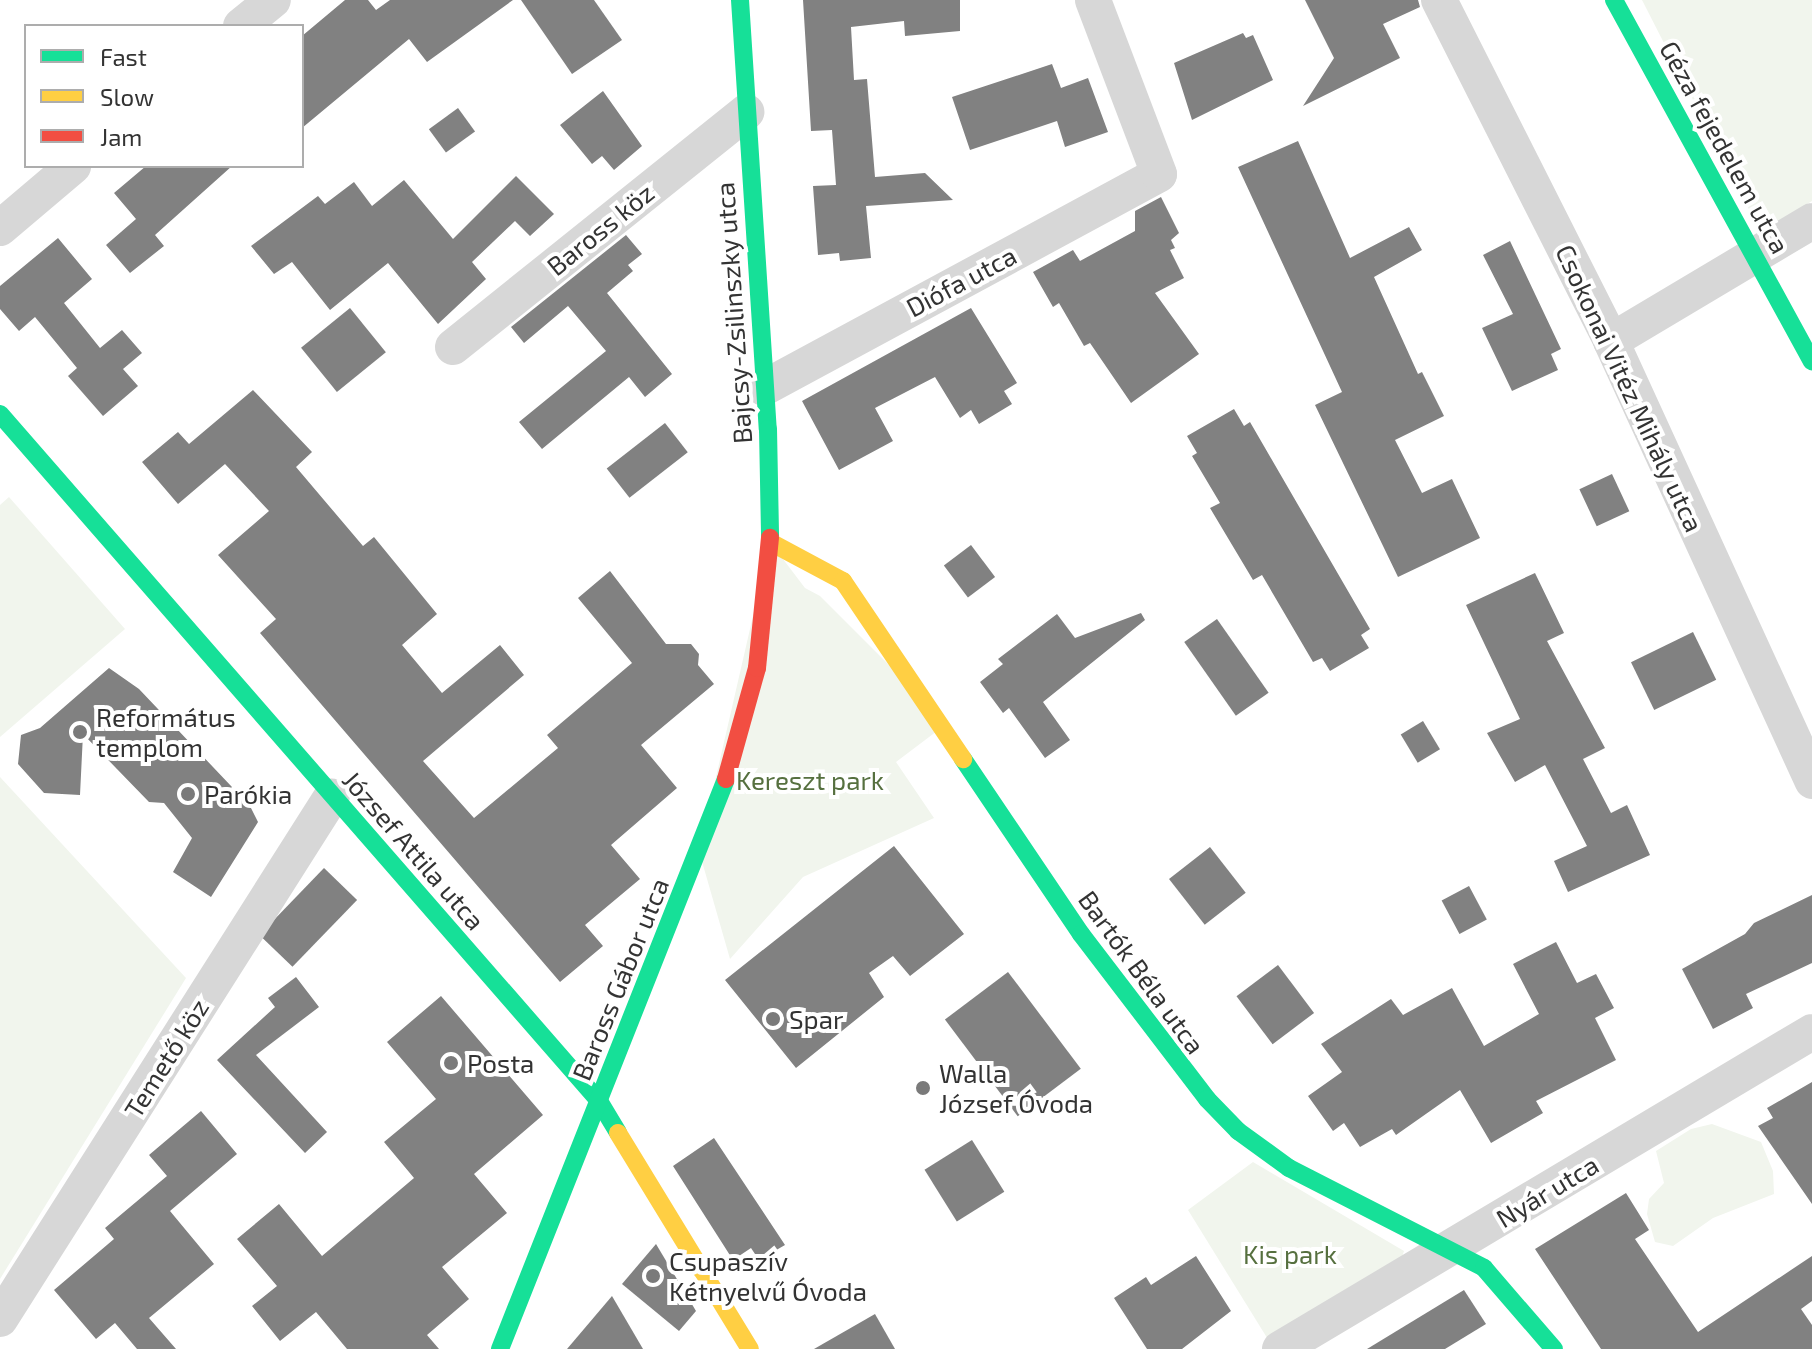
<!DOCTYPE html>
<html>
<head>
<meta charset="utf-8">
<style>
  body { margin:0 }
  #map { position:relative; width:1812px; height:1349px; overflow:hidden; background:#fff; font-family:"Exo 2",sans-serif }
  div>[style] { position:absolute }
  .green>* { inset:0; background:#f1f5ed }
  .building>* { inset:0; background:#818181; transform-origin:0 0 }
  .street>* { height:36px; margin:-18px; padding:0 18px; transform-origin:18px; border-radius:18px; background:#d7d7d7 }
  .fast>* { height:18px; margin:-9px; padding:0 9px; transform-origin:9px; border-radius:9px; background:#16e098 }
  .slow>* { height:18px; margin:-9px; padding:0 9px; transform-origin:9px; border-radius:9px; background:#ffcf43 }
  .jam>* { height:18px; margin:-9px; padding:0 9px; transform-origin:9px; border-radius:9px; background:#f24e42 }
  .dots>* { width:22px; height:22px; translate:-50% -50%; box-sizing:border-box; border:4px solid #fff; border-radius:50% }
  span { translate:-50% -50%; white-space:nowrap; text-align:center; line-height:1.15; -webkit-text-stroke:8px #fff; paint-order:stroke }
  .street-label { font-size:26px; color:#333 }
  .poi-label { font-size:26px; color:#333 }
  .left { translate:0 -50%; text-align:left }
  .park-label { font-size:26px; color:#56703f }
  .legend { position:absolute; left:24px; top:24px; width:280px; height:144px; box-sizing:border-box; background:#fff; border:2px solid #adadad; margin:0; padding:10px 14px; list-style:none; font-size:24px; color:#333 }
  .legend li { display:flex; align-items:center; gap:16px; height:40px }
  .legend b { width:40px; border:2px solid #adadad }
</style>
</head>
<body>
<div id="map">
  <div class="green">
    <div style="clip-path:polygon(1642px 0,1812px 0,1812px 201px,1761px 233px)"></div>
    <div style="clip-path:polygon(9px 497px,125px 629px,0 737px,0 505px)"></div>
    <div style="clip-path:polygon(770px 542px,805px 588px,820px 596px,922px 698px,941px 728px,896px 762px,934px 818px,803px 877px,730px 959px,699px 851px)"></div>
    <div style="clip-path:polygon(0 777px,186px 978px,0 1279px)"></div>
    <div style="clip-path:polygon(1712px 1124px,1761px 1142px,1773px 1171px,1774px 1194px,1713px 1218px,1673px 1246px,1655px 1242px,1647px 1214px,1649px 1199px,1664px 1183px,1656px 1151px,1691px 1129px)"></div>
    <div style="clip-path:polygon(1253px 1162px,1404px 1251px,1401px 1260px,1269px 1341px,1188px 1210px)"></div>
  </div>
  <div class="building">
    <div style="clip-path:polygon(345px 0,368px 0,376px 10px,390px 0,513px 0,427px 62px,409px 39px,302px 128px,302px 36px)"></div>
    <div style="clip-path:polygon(521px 0,594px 0,622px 40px,572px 74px)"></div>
    <div style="clip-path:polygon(803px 0,960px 0,960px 31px,905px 36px,904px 21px,851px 27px,854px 80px,867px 79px,875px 177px,925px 173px,953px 200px,866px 206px,871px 258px,840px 261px,839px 253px,818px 255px,813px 186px,836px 185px,832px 130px,811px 131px)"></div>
    <div style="clip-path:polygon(1305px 0,1418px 0,1420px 7px,1383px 24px,1400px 58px,1303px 106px,1334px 58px)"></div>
    <div style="clip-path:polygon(1243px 33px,1246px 38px,1253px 35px,1273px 80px,1192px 120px,1174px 63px)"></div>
    <div style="clip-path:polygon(1052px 64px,1061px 88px,1088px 78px,1108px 132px,1065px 147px,1057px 121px,970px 150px,952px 97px)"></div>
    <div style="clip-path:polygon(603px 91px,642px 146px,614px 170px,602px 156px,592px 164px,560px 125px)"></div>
    <div style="left:458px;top:108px;width:29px;height:36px;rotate:54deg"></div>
    <div style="clip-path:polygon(1298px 141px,1350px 258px,1409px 227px,1422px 250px,1374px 277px,1418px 374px,1422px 372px,1444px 416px,1395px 440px,1422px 493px,1452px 479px,1480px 538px,1398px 577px,1315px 405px,1342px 392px,1238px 167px)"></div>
    <div style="clip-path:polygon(146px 166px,232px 166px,155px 235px,164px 246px,130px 273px,106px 245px,136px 219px,114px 193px)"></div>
    <div style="clip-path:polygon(516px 176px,554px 214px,530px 236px,515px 221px,472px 262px,486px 279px,438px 324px,388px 263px,330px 310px,292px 262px,274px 274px,251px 246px,318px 196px,325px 204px,354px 182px,372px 206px,404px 180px,453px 239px)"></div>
    <div style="clip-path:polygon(1161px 197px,1179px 233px,1171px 240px,1175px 248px,1170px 250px,1184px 278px,1155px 293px,1199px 354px,1131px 403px,1090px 343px,1084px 346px,1059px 303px,1053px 307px,1033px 272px,1073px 250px,1080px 261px,1135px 231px,1135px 211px)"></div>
    <div style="clip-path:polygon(626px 235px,642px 254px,628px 265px,633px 271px,607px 293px,672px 374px,645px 397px,629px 377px,542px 449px,519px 422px,606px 351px,568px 306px,524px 343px,511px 327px)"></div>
    <div style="clip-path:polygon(58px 238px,92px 279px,64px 303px,100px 348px,122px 330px,142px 353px,123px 369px,138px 386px,103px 416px,68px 376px,77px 368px,35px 317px,19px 331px,0 309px,0 286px)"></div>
    <div style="clip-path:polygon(1510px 241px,1561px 349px,1551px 354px,1558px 370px,1512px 391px,1482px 328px,1513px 314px,1483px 255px)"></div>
    <div style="left:350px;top:308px;width:57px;height:63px;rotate:51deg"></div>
    <div style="clip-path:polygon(971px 308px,1017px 383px,1004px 391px,1012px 404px,979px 424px,971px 410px,960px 418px,935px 377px,875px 408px,893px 441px,839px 470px,802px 401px)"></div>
    <div style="clip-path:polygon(253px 390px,312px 452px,296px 467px,363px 546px,374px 537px,437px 614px,402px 645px,442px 693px,500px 645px,524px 675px,423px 761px,474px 818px,558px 748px,547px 735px,632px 663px,578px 598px,610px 571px,666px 644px,691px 644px,699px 654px,698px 665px,714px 684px,641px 745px,677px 788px,611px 845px,640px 879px,585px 925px,603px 946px,560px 982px,260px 633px,276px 619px,218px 555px,269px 511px,225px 464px,178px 504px,142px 462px,178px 432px,189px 444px)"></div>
    <div style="clip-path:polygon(1234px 409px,1244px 426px,1250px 422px,1370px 629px,1361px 635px,1369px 648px,1330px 671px,1322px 658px,1313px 662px,1262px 575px,1253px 580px,1210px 508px,1220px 503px,1192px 456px,1197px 453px,1187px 436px)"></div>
    <div style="left:665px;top:423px;width:37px;height:74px;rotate:52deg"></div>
    <div style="left:1612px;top:474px;width:41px;height:36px;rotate:65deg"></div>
    <div style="left:971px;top:545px;width:40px;height:34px;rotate:53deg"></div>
    <div style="clip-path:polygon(1535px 573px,1564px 633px,1547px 641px,1605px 748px,1583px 759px,1611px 813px,1627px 805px,1650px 855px,1568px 892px,1554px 861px,1587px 846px,1545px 765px,1515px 782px,1487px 733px,1520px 719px,1466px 605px)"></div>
    <div style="clip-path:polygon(1141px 613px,1145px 620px,1043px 702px,1070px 740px,1045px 758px,1009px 708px,1003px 713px,980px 682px,1003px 664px,998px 659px,1057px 614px,1075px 638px)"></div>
    <div style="left:1217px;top:619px;width:90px;height:40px;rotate:55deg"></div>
    <div style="left:1693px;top:632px;width:53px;height:69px;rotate:64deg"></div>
    <div style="clip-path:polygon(109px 668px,139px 689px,250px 806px,258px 822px,211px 897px,173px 872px,192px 838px,164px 803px,149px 802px,83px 734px,80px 795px,44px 793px,18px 764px,21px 735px,40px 728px)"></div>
    <div style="left:1423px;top:721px;width:33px;height:26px;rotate:59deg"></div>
    <div style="clip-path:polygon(894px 846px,964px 934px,910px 976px,893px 956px,869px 973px,884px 997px,796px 1068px,725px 980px)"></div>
    <div style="left:1210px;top:847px;width:58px;height:52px;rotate:52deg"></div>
    <div style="left:324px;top:868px;width:46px;height:93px;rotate:44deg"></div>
    <div style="left:1469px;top:886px;width:38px;height:31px;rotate:62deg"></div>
    <div style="clip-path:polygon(1812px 895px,1812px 963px,1746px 994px,1753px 1008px,1713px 1029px,1682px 969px,1745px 934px,1754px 923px)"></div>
    <div style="clip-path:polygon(1556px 942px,1577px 983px,1596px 974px,1614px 1008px,1595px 1018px,1616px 1060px,1536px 1101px,1543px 1113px,1491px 1143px,1460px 1090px,1396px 1135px,1392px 1129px,1360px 1147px,1344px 1123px,1333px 1131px,1308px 1096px,1342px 1072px,1321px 1044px,1391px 999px,1403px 1015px,1452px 988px,1484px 1046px,1539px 1014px,1513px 964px)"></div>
    <div style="left:1278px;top:965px;width:60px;height:52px;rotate:53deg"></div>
    <div style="left:1008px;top:972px;width:121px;height:79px;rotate:53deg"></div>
    <div style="clip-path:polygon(296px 977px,319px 1007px,256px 1055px,327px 1132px,305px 1153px,217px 1060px,275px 1007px,268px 998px)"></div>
    <div style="clip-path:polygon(441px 996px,543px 1115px,474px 1174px,507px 1213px,442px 1267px,469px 1299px,427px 1335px,439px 1349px,347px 1349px,316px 1312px,280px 1341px,252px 1306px,277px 1286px,237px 1239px,279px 1204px,322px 1256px,414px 1178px,384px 1142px,436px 1099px,387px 1042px)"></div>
    <div style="clip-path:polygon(1812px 1082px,1812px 1204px,1758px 1126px,1773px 1118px,1767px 1108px)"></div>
    <div style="clip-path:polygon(201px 1111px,237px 1154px,170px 1211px,214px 1264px,149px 1318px,176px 1349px,137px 1349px,115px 1323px,96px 1339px,54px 1290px,114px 1239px,105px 1228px,167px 1176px,149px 1155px)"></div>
    <div style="clip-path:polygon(714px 1138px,785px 1245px,759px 1260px,751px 1248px,733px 1260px,673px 1166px)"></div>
    <div style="left:972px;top:1140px;width:61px;height:56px;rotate:58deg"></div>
    <div style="clip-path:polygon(1626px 1193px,1649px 1230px,1635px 1239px,1698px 1332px,1812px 1256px,1812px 1301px,1801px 1309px,1812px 1325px,1812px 1349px,1601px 1349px,1535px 1249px)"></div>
    <div style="clip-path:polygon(656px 1244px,696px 1311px,679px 1331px,622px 1284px)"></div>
    <div style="clip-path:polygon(1196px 1256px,1231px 1311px,1182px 1349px,1147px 1349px,1114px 1298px,1146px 1277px,1151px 1285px)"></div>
    <div style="clip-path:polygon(1464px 1290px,1486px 1324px,1445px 1349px,1367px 1349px)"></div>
    <div style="clip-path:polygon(612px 1296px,643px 1349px,567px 1349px)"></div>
    <div style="clip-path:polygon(875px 1314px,895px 1349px,814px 1349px)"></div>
  </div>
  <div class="street">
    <div style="left:1439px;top:0;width:382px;rotate:63.2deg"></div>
    <div style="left:1611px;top:341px;width:484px;rotate:65.4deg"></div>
    <div style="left:241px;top:26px;width:41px;rotate:-39.1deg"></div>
    <div style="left:0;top:228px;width:96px;rotate:-40.3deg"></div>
    <div style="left:1611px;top:341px;width:234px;rotate:-30.8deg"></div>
    <div style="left:453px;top:347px;width:376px;rotate:-38.7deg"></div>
    <div style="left:764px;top:388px;width:449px;rotate:-28.4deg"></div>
    <div style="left:1159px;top:174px;width:186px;rotate:-110.8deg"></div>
    <div style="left:0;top:1319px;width:619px;rotate:-57.59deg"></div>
    <div style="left:1280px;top:1349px;width:619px;rotate:-30.79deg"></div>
  </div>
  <div class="fast">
    <div style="left:740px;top:0;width:430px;rotate:86.3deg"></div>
    <div style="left:768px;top:429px;width:109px;rotate:88.9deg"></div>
    <div style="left:1614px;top:0;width:412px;rotate:61.3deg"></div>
    <div style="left:0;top:414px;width:911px;rotate:48.91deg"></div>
    <div style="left:599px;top:1101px;width:37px;rotate:59deg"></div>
    <div style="left:963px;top:759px;width:211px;rotate:56deg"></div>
    <div style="left:1081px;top:934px;width:208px;rotate:52.6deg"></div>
    <div style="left:1207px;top:1099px;width:45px;rotate:45.9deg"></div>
    <div style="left:1238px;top:1131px;width:63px;rotate:36deg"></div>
    <div style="left:1289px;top:1168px;width:219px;rotate:27.1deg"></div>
    <div style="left:1484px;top:1268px;width:107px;rotate:49.2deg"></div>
    <div style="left:500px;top:1349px;width:613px;rotate:-68.37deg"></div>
  </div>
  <div class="slow">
    <div style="left:770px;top:542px;width:83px;rotate:28.1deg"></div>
    <div style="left:843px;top:581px;width:215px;rotate:56deg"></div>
    <div style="left:618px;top:1133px;width:253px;rotate:58.6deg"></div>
  </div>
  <div class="jam">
    <div style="left:726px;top:779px;width:115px;rotate:-74.4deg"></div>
    <div style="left:757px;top:668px;width:131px;rotate:-84.3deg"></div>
  </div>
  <div class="dots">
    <div style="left:80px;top:732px;background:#7a7a7a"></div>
    <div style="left:188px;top:794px;background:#7a7a7a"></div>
    <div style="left:773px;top:1019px;background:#7a7a7a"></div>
    <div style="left:451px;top:1063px;background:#7a7a7a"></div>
    <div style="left:923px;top:1088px;background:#7a7a7a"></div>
    <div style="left:653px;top:1276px;background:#7a7a7a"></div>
  </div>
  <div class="street-label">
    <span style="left:1725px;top:147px;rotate:61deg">Géza fejedelem utca</span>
    <span style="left:600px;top:229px;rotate:-39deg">Baross köz</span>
    <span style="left:961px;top:281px;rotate:-28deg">Diófa utca</span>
    <span style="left:733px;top:313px;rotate:-94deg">Bajcsy-Zsilinszky utca</span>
    <span style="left:1630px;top:388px;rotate:65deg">Csokonai Vitéz Mihály utca</span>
    <span style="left:414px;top:850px;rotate:49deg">József Attila utca</span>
    <span style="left:1142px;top:972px;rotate:54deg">Bartók Béla utca</span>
    <span style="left:620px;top:979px;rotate:-68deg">Baross Gábor utca</span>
    <span style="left:166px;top:1058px;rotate:-58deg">Temető köz</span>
    <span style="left:1547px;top:1191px;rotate:-31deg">Nyár utca</span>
  </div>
  <div class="poi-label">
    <span class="left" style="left:96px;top:732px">Református<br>templom</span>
    <span class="left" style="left:204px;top:794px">Parókia</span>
    <span class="left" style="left:789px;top:1019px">Spar</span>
    <span class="left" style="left:467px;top:1063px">Posta</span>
    <span class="left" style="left:939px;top:1088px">Walla<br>József Óvoda</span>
    <span class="left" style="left:669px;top:1276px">Csupaszív<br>Kétnyelvű Óvoda</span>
  </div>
  <div class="park-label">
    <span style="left:810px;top:780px">Kereszt park</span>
    <span style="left:1290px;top:1254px">Kis park</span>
  </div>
  <ul class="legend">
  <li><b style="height:10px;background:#16e098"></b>Fast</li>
  <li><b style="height:10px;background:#ffcf43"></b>Slow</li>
  <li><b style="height:10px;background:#f24e42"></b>Jam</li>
  </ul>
</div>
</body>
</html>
